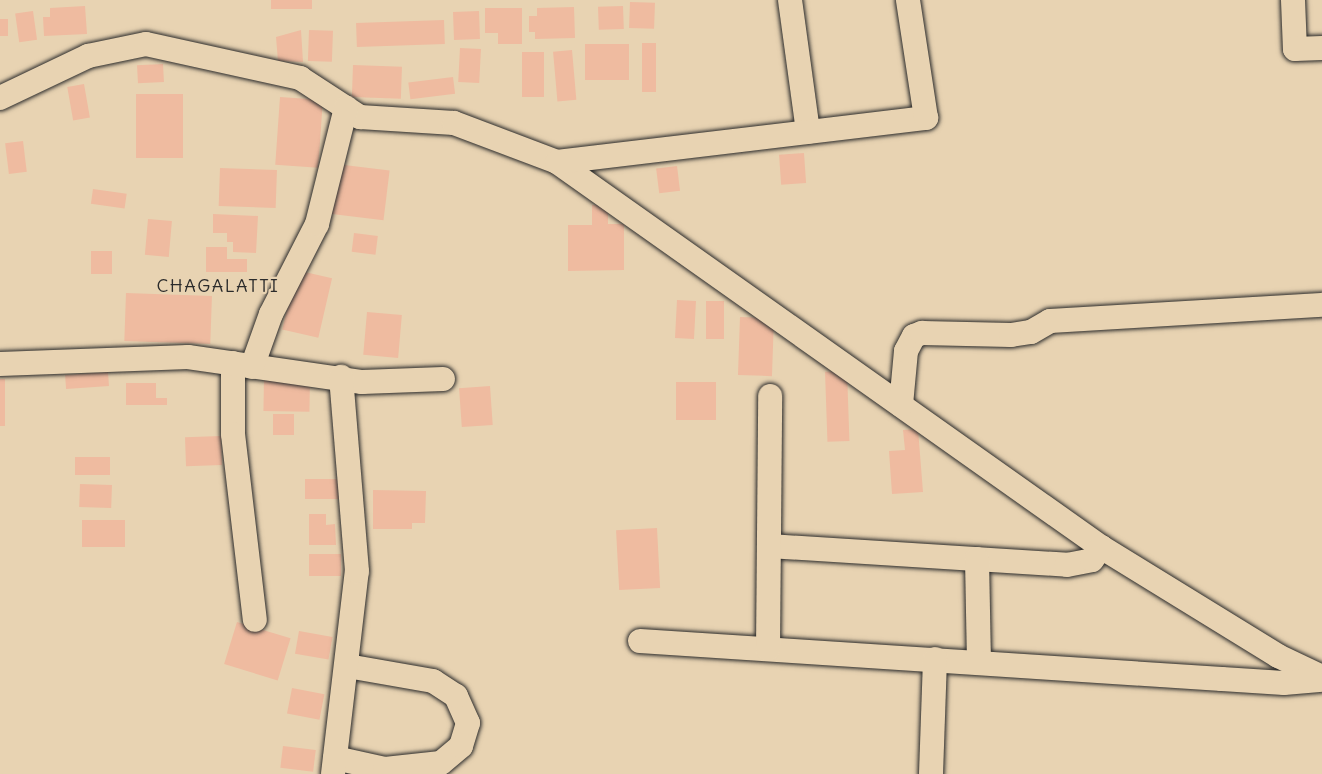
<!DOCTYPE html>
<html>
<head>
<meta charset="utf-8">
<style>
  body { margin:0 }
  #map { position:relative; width:1322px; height:774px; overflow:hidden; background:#e8d3b2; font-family:Delius,sans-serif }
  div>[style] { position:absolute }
  .building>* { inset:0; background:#efbba0; transform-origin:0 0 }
  .roads { filter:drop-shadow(0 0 2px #2b2b2b) drop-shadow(0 0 2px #2b2b2b) }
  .minor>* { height:24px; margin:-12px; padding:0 12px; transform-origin:12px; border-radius:12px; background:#e8d3b2 }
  span { translate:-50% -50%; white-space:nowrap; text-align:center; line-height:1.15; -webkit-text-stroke:4.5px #e8d3b2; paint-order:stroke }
  .quarter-label { font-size:18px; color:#2b2b2b; letter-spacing:1.5px }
</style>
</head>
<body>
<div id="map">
  <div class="building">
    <div style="left:271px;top:0;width:41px;height:9px"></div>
    <div style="left:630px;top:2px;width:25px;height:26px;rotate:2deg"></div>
    <div style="clip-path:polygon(85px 6px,87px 34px,44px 36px,43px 17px,50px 17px,50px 8px)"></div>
    <div style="left:623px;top:6px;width:23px;height:25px;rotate:88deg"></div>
    <div style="clip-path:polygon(574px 7px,575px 38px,535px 39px,535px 32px,529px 32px,529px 16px,537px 16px,537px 8px)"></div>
    <div style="clip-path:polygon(485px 8px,522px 8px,522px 44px,498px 44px,498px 33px,485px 33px)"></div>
    <div style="left:33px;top:11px;width:29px;height:18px;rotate:82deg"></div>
    <div style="left:479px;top:11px;width:28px;height:26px;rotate:88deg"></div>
    <div style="left:0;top:19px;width:8px;height:17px"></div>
    <div style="left:444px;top:20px;width:24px;height:88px;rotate:88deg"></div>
    <div style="clip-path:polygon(301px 30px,303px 62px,278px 61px,276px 37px)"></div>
    <div style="left:309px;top:30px;width:24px;height:31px;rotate:2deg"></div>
    <div style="left:642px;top:43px;width:14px;height:49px"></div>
    <div style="left:585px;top:44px;width:44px;height:36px"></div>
    <div style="left:460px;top:48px;width:21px;height:34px;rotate:3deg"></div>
    <div style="left:572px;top:50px;width:50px;height:19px;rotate:85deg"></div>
    <div style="left:522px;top:52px;width:22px;height:45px"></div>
    <div style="left:163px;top:64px;width:18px;height:26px;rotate:87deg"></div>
    <div style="left:353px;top:65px;width:49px;height:32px;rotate:2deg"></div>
    <div style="left:453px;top:77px;width:17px;height:45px;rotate:83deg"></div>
    <div style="left:84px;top:84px;width:34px;height:17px;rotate:80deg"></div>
    <div style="left:136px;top:94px;width:47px;height:64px"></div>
    <div style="left:280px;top:97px;width:43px;height:68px;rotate:4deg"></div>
    <div style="left:23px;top:141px;width:31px;height:18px;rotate:83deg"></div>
    <div style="left:804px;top:153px;width:30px;height:25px;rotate:86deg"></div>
    <div style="left:336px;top:164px;width:54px;height:50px;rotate:7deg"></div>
    <div style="left:677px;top:166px;width:25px;height:21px;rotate:83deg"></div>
    <div style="left:220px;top:168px;width:57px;height:38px;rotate:2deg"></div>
    <div style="left:93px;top:189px;width:34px;height:15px;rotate:8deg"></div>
    <div style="clip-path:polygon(592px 205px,608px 205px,608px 224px,624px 224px,624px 270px,568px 271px,568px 225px,592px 225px)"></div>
    <div style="clip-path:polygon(213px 214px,258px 216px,256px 253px,233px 252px,233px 242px,227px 242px,227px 233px,213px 233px)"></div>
    <div style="left:148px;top:219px;width:24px;height:36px;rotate:5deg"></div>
    <div style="left:354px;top:233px;width:24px;height:19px;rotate:7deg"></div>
    <div style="clip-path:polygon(206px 247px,227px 247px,227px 259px,247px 259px,247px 272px,206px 272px)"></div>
    <div style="left:91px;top:251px;width:21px;height:23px"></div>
    <div style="left:296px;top:270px;width:37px;height:61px;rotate:13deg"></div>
    <div style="left:126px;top:293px;width:86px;height:48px;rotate:2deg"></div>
    <div style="left:677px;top:300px;width:19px;height:38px;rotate:3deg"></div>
    <div style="left:706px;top:301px;width:18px;height:38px"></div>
    <div style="left:367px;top:312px;width:35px;height:43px;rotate:5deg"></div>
    <div style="left:740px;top:317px;width:34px;height:58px;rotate:2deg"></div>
    <div style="left:847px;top:371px;width:70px;height:22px;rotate:88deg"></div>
    <div style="left:108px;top:372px;width:14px;height:43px;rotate:86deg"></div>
    <div style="left:264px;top:378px;width:46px;height:33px;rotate:1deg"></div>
    <div style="left:0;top:379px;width:5px;height:47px"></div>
    <div style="left:676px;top:382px;width:40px;height:38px"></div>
    <div style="clip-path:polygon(126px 383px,156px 383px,156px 398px,167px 398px,167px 405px,126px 405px)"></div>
    <div style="left:490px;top:386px;width:39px;height:31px;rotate:86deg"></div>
    <div style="left:273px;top:414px;width:21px;height:21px"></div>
    <div style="clip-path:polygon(918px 429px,923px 492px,892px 494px,889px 451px,905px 450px,903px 430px)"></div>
    <div style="left:221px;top:436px;width:29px;height:36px;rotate:88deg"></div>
    <div style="left:110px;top:457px;width:18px;height:35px;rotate:90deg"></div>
    <div style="left:305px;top:479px;width:35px;height:20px"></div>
    <div style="left:80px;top:484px;width:32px;height:23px;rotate:2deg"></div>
    <div style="clip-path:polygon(373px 490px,426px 491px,425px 523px,412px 523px,412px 529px,373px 529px)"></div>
    <div style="clip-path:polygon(309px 514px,326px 514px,326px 525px,335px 524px,336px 545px,309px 545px)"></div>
    <div style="left:82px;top:520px;width:43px;height:27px"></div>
    <div style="left:657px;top:528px;width:60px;height:41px;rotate:87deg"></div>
    <div style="left:309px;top:554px;width:32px;height:22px"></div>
    <div style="left:237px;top:622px;width:56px;height:44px;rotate:17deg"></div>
    <div style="left:299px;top:631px;width:34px;height:23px;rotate:10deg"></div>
    <div style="left:292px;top:688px;width:33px;height:26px;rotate:11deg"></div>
    <div style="left:283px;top:746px;width:33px;height:22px;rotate:7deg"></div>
  </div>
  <div class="roads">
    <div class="minor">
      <div style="left:790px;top:0;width:133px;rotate:82.2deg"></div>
      <div style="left:1293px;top:0;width:49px;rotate:87.7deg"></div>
      <div style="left:1295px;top:49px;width:27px;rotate:-2deg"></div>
      <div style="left:0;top:98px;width:98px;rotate:-25.5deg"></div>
      <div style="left:88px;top:56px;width:59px;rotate:-11.7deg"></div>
      <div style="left:146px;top:44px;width:158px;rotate:12.4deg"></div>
      <div style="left:300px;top:78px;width:72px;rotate:33deg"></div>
      <div style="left:360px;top:117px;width:94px;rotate:3.7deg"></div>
      <div style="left:454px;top:123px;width:110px;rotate:20.7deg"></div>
      <div style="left:557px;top:162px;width:666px;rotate:35.29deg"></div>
      <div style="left:1101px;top:547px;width:208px;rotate:31.6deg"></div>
      <div style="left:1278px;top:656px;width:49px;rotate:25.5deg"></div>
      <div style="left:557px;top:162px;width:372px;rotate:-6.8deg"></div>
      <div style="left:926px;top:118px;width:119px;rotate:-98.7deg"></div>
      <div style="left:233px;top:363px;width:71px;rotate:90deg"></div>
      <div style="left:233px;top:434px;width:187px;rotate:83.3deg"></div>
      <div style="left:0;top:364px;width:188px;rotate:-2.1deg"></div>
      <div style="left:188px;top:357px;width:176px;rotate:8.2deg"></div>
      <div style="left:362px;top:382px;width:81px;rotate:-2.1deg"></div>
      <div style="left:252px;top:367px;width:56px;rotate:-70.3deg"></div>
      <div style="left:271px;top:314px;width:101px;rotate:-62.9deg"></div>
      <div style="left:317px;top:224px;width:120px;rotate:-76deg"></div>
      <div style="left:901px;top:405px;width:54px;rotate:-84.7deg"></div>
      <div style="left:906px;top:351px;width:17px;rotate:-62deg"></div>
      <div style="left:914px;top:336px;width:9px;rotate:-21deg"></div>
      <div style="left:922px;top:333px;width:89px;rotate:1.3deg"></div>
      <div style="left:1011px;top:335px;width:20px;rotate:-9deg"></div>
      <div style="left:1031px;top:332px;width:22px;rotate:-30deg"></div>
      <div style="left:1050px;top:321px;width:272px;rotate:-3.4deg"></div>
      <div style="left:769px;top:546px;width:299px;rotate:3.6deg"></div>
      <div style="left:1067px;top:565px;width:25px;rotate:-11deg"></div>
      <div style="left:1092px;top:560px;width:16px;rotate:-55deg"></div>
      <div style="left:977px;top:559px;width:103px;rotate:88.9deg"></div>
      <div style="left:640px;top:641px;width:583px;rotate:3.74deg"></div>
      <div style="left:1222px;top:679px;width:62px;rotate:3.7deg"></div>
      <div style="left:1284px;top:683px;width:38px;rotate:-5deg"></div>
      <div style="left:768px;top:649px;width:253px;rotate:-89.5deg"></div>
      <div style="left:335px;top:758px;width:51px;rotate:12.4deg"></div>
      <div style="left:385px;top:769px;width:56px;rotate:-6.1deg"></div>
      <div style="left:441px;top:763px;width:26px;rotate:-40deg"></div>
      <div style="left:461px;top:746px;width:24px;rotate:-73deg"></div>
      <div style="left:468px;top:723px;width:30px;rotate:-114deg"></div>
      <div style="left:456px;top:696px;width:27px;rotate:-147deg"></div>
      <div style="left:433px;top:681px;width:87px;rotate:-170.1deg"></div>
      <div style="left:333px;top:774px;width:204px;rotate:-83.3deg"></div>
      <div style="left:357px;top:571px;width:195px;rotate:-94.7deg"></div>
      <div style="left:931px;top:774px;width:115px;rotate:-88deg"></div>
    </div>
  </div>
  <div class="quarter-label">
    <span style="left:218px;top:286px">CHAGALATTI</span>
  </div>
</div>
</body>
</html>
